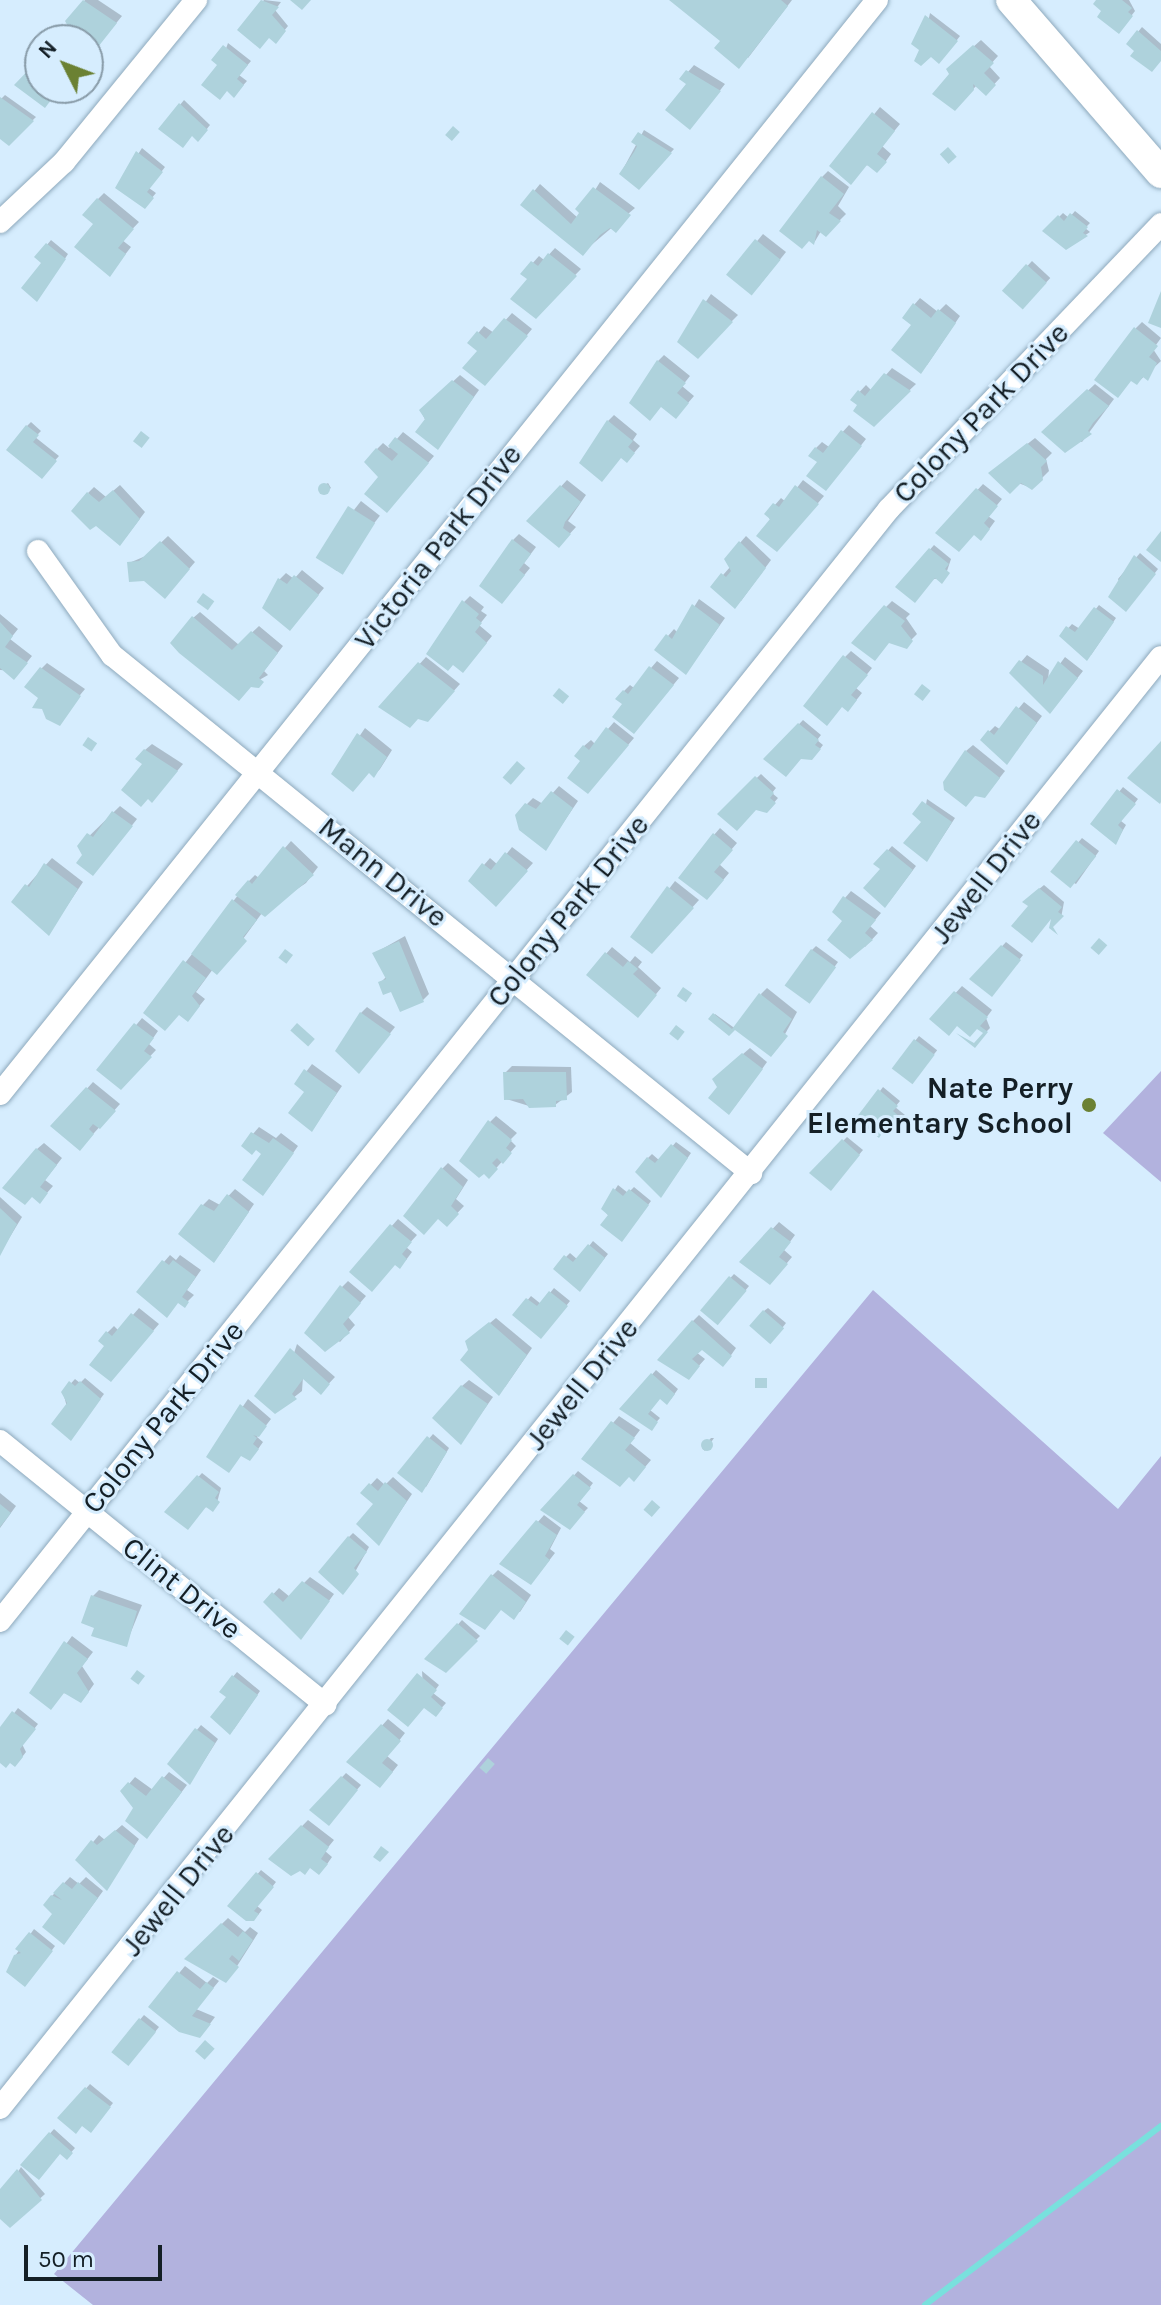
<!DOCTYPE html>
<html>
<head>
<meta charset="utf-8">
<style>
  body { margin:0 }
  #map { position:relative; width:1161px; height:2305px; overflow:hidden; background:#d6edfe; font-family:Karla,sans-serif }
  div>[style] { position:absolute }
  .green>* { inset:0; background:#b2b2de }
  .shadow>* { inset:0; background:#0003; transform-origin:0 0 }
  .stream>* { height:6px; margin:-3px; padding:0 3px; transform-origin:3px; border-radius:3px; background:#79e0dd }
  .building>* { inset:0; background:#aed2dc; transform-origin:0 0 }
  .round { border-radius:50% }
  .roads { filter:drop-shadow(0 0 2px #8ea9bc) drop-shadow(0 0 2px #8ea9bc) }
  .street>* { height:22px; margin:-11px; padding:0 11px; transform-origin:11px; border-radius:11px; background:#fff }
  .secondary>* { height:30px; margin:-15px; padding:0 15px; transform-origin:15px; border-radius:15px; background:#fff }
  .dots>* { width:22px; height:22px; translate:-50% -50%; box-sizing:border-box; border:4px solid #d6edfe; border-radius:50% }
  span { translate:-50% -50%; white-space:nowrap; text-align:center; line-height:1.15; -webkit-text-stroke:6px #d6edfe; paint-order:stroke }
  .street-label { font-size:30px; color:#141f26 }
  .poi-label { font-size:30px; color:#141f26; font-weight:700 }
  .right { translate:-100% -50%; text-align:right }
  .north { position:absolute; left:24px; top:24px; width:80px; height:80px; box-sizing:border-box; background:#d6edfe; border:2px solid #889ba8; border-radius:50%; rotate:312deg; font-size:22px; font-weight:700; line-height:32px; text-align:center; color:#141f26 }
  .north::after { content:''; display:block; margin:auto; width:28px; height:36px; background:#6b8133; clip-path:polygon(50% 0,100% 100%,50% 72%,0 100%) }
  .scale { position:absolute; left:24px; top:2245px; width:138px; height:36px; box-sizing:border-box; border:4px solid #141f26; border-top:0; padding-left:10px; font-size:24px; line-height:28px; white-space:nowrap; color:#141f26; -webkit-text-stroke:6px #d6edfe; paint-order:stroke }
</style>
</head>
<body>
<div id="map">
  <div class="green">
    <div style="clip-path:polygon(1161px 1071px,1161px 1182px,1103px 1133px)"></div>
    <div style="clip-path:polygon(873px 1290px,1118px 1509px,1161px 1456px,1161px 2305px,93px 2305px,54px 2274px)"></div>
  </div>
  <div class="shadow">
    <div style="clip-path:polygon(85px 0,98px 0,122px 16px,104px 38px,88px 43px,66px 40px,72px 30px,67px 21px)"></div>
    <div style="clip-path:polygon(264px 0,281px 2px,275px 10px,288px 26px,279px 37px,240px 30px)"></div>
    <div style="clip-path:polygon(672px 0,792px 0,748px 58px)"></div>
    <div style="clip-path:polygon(1099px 0,1129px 0,1135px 11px,1122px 28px)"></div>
    <div style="clip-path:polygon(930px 13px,960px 36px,943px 58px,922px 50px)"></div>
    <div style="clip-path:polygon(1142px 27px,1161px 44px,1161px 59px,1129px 43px)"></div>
    <div style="clip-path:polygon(981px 40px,998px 56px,989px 66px,1000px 78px,986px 93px,977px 85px,955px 108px,955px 63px)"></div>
    <div style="clip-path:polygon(228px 43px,251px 61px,239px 75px,247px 81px,238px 91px,220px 65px)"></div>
    <div style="clip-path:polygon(694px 65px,725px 84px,696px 121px,688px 84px,682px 79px)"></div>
    <div style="clip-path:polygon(5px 95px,36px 117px,9px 143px,0 136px,0 100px)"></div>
    <div style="clip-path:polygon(184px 100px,210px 125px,202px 135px,161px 128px)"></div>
    <div style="clip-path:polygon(880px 107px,900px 124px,882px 146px,891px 154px,883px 165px,832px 166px)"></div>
    <div style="clip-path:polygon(644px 130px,674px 149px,639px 187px,621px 173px)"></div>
    <div style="clip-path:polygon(142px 148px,165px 167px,149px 188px,156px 193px,145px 206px,117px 187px)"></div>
    <div style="clip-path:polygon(828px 171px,849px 187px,838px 206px,846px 214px,826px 234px,821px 231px,814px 243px,822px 177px)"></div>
    <div style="clip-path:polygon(600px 182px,635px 208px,589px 247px,523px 205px,540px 184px,578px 218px)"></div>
    <div style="clip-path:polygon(104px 193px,139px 222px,122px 240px,131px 247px,110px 274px,96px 224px,98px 199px)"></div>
    <div style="clip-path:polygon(1075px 211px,1090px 223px,1085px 228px,1090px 232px,1066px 248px,1045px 231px,1063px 213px,1069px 218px)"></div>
    <div style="clip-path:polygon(763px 234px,786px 252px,758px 287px,729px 275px)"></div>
    <div style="clip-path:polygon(51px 240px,68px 254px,41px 295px,44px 263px,37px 257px)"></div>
    <div style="clip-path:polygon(555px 248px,581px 269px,535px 316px,529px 279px,523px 274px,539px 256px,544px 260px)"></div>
    <div style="left:1032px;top:261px;width:25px;height:40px;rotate:43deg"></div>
    <div style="clip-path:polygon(711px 294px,738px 315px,697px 356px,679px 342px)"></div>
    <div style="clip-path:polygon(920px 298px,938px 312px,946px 304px,960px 316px,927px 365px,914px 325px,914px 305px)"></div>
    <div style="clip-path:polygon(512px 313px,532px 329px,491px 378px,479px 350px,470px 343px,484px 326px,494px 333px)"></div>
    <div style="clip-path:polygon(1142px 322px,1161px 338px,1153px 349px,1161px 361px,1137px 383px,1132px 379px,1136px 328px)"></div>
    <div style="clip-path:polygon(664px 355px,690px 376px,682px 386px,694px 396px,682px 410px,662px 405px,658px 361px)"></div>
    <div style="clip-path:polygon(892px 368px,916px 384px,874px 424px,853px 399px,866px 385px,872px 391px)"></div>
    <div style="clip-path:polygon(460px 375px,479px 390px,438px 447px,421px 411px)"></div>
    <div style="clip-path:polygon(1095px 384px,1114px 399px,1082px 442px,1044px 432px)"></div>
    <div style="clip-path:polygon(614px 415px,637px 434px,633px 440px,640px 446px,633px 454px,608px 421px)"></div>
    <div style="clip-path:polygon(31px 422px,41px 431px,35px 437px,59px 456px,41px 476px,27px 426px)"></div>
    <div style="clip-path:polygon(849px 425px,866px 439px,832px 482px,816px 448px,822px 442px,829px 447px)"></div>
    <div style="clip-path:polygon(403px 432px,434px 456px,393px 504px,377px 449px,383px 443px,389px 448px)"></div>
    <div style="clip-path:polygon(1035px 438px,1052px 453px,1046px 459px,1049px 471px,1032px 488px,991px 473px)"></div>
    <div style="clip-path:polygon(567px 480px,586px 495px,568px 521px,576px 527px,565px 539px,529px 521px)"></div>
    <div style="clip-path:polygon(803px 480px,824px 496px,783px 544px,767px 514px,781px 498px,786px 502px)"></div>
    <div style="clip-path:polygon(328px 483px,331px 488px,324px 493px,321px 487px)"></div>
    <div style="clip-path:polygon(983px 484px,1002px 499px,988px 516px,995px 521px,987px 532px,938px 533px)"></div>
    <div style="clip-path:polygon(120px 485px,145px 512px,126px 537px,88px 493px,94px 487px,106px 497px)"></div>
    <div style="left:361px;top:501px;width:24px;height:70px;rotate:38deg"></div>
    <div style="clip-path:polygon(519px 534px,536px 547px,524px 563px,530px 568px,508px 595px,513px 540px)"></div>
    <div style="clip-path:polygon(168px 536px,195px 562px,171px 590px,129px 563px,148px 555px)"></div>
    <div style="clip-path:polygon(746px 536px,771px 560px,741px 601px,723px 575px,731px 566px,726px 559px)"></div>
    <div style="clip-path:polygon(934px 545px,951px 559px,945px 577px,898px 586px)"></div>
    <div style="clip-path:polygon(1140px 553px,1158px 569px,1130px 605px,1118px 579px)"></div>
    <div style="clip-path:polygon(302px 570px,324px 588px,296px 622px,264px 608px,280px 579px,286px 573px,294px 579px)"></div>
    <div style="clip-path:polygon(470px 596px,484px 607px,481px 611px,487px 615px,479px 625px,492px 636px,469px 664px,464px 602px)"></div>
    <div style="clip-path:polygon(699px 599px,725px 618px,686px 673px,668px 636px,674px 629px,678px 633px)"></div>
    <div style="clip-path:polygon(892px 601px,910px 614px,906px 618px,917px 634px,905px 646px,890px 641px,886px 607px)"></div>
    <div style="clip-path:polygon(1099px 605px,1116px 618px,1091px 655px,1061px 636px,1072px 624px,1080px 629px)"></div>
    <div style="clip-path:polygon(200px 612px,239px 645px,259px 626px,283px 646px,264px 671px,268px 675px,252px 684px,193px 618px)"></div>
    <div style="clip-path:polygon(0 614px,18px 629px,10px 639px,32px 656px,20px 671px,0 670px)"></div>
    <div style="clip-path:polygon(851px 651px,872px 668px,856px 688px,862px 693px,854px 703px,843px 705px,845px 657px)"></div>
    <div style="clip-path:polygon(1027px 655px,1049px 670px,1048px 680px,1065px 657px,1083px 671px,1056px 705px,1021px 662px)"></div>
    <div style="clip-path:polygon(426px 657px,460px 684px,434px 713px,381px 706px)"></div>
    <div style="clip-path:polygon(657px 661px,679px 678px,640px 725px,625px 704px,624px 691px,630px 685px,634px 688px)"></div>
    <div style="clip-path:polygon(47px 663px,85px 689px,61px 718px,40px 697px,41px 669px)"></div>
    <div style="clip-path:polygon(1024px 702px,1042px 716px,1007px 763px,989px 732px,995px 726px,1001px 730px)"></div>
    <div style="clip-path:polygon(803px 720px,821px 735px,817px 740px,823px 745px,816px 754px,766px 759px)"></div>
    <div style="clip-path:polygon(614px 722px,634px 738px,594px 785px,583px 760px,584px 746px,591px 740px,595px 744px)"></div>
    <div style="clip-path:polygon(365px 728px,392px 750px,380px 769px,374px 775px,369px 771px,334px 774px)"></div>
    <div style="clip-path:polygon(152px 744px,183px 764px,158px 794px,145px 764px,145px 750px)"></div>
    <div style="clip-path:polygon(973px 745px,1005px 771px,991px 789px,966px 751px)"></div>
    <div style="clip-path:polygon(761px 774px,776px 788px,772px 793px,778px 798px,771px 806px,720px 813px)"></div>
    <div style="clip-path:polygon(559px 786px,578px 801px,546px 848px,527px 804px,533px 798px,543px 804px)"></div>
    <div style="clip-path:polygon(1123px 787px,1138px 799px,1121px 821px,1126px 825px,1116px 842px,1093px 824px)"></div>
    <div style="clip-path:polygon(927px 799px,955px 818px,930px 856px,923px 821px)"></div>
    <div style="clip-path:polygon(120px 806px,137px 819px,99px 867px,79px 846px)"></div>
    <div style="clip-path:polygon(720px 828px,737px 843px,719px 864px,729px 873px,713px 892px,714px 835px)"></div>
    <div style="clip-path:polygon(1082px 838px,1099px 851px,1076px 884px,1053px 872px)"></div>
    <div style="clip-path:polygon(291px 841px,318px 867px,306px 883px,262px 913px,223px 966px,213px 969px,196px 992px,205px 999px,188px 1020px,179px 1013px,146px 1013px,249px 881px,255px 875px,259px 878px)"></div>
    <div style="clip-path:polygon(892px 846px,916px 866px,889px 902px,882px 869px,876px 864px)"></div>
    <div style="clip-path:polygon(512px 847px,533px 863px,496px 904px,484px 865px,490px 858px,498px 865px)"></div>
    <div style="clip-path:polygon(52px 858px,83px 882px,49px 933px,27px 886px)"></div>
    <div style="clip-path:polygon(675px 881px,699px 900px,652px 952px,633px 936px)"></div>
    <div style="clip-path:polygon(1044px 885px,1064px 902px,1061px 918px,1030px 906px,1028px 898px)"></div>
    <div style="clip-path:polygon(851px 891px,881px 913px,870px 926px,878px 933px,865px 947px,845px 921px,845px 898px)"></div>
    <div style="clip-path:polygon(405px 936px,429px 994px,423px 1000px,380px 983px,387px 976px,375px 953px)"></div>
    <div style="clip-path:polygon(1006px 942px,1023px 955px,995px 991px,972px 979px)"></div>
    <div style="clip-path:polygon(816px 946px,838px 962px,811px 999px,812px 950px)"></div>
    <div style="clip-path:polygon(612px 947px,630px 962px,635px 956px,642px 962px,638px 967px,661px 988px,644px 1009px,606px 954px)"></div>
    <div style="clip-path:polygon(962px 986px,992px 1010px,986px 1018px,990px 1028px,985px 1033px,977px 1026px,932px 1019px)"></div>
    <div style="clip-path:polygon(767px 988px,797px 1012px,777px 1049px,761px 994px)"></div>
    <div style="clip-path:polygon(367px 1007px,395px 1027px,365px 1065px,361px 1013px)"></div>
    <div style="left:715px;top:1014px;width:24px;height:6px;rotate:36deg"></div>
    <div style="clip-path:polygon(142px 1018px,158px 1031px,149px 1044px,156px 1050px,121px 1087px,99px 1070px)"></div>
    <div style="left:919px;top:1036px;width:23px;height:41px;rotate:38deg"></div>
    <div style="clip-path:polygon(750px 1048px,767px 1062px,735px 1106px,718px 1086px,721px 1073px)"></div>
    <div style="clip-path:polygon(312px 1064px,342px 1086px,312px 1130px,307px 1092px,297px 1084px)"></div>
    <div style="clip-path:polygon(512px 1066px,571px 1067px,572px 1092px,555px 1105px,529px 1106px,506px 1099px,505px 1073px)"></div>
    <div style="clip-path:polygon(93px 1082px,120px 1104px,86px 1142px,53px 1126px)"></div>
    <div style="clip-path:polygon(883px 1087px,900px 1101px,895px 1107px,905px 1115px,894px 1127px,880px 1091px)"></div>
    <div style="clip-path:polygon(496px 1116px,517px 1133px,510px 1140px,516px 1146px,489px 1176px,490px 1122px)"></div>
    <div style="clip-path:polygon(259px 1127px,276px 1138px,281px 1133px,298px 1146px,269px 1187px,264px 1153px,253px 1134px)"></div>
    <div style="clip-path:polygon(847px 1137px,863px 1150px,834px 1185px,812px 1173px)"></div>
    <div style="clip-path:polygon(676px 1142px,691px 1153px,664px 1192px,648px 1158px,652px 1154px,660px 1161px)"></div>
    <div style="clip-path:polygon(44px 1143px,62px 1158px,45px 1180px,53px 1186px,40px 1201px,37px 1149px)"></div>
    <div style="clip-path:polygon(448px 1163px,468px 1180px,456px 1199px,464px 1206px,447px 1224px,438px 1216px,442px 1169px)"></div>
    <div style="clip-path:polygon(618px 1185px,628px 1193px,634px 1187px,651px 1201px,625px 1236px,603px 1209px)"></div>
    <div style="clip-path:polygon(235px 1189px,254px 1204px,220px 1254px,203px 1205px,209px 1199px,220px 1205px)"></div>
    <div style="clip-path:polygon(0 1197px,22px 1217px,0 1253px)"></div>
    <div style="clip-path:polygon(398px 1219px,417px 1235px,406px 1247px,412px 1252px,406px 1260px,351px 1272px)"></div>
    <div style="clip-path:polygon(779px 1222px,795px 1235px,784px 1250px,792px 1257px,776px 1276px,742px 1262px)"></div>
    <div style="clip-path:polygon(593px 1241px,608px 1254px,583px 1285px,566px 1257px,570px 1253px,578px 1260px)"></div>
    <div style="clip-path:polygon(170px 1255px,176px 1260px,180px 1255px,201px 1270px,187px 1290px,194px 1295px,184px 1305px,164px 1262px)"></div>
    <div style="clip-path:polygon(734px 1274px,749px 1286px,722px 1319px,702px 1309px)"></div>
    <div style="clip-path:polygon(348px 1281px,366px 1296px,348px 1317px,355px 1325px,340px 1342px,335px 1338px,342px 1287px)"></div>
    <div style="clip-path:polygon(554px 1288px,570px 1301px,545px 1332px,515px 1315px,531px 1296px,541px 1304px)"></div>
    <div style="clip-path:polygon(139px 1308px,159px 1324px,117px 1373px,107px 1333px,114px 1326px,119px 1331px)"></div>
    <div style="clip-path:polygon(768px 1308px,786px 1323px,775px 1337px,764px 1311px)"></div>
    <div style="clip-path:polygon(699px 1315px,736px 1348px,729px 1358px,702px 1347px,696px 1352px,705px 1359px,688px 1378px,693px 1321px)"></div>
    <div style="clip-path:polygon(496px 1318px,532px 1348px,505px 1387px,471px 1350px,474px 1336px)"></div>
    <div style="clip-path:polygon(297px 1344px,335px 1377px,321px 1392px,303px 1377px,302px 1391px,275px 1412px)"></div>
    <div style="clip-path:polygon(656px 1370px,678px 1389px,671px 1399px,660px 1397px,650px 1410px,660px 1418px,651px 1428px,622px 1409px)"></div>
    <div style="clip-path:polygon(85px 1378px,104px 1394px,74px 1434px,63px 1392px,75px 1379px,80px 1383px)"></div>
    <div style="clip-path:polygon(469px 1380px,493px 1397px,461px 1442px,462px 1386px)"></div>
    <div style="clip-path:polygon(248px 1399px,271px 1419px,257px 1437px,263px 1442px,256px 1452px,209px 1456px)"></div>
    <div style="clip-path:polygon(619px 1416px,640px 1430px,630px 1443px,651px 1460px,640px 1473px,583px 1458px)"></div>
    <div style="clip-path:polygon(433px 1434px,449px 1448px,426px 1487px,400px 1473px)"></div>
    <div style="clip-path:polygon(711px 1438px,714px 1438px,705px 1451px,702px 1448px)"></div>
    <div style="clip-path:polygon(578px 1471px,593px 1483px,579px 1501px,588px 1508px,569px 1527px,543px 1510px)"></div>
    <div style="clip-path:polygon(202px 1473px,221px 1488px,216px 1506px,167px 1512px)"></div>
    <div style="clip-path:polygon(393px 1477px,412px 1494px,379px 1543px,376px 1504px,363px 1493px,377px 1478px,385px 1485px)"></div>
    <div style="clip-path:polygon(0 1493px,16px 1506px,0 1528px)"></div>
    <div style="clip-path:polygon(544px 1515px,561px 1528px,550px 1549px,555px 1553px,537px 1576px,502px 1563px)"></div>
    <div style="clip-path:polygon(353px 1533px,369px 1547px,346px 1588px,349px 1537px)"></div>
    <div style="clip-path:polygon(498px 1570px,531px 1595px,520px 1612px,501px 1608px,492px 1576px)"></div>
    <div style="clip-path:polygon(310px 1577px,334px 1594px,307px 1631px,266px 1602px,279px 1588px,290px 1597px)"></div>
    <div style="clip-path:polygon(99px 1590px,142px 1605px,126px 1644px,96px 1627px,93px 1596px)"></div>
    <div style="clip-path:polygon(462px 1620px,480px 1636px,445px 1671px,427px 1659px)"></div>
    <div style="clip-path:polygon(72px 1636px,93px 1652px,82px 1666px,94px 1684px,87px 1694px,31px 1692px)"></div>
    <div style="clip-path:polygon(422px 1671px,439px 1685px,433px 1693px,446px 1703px,435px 1715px,424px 1706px)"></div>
    <div style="clip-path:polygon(237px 1672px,260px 1691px,234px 1729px,228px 1697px,221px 1691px)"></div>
    <div style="clip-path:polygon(18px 1708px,38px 1724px,22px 1744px,26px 1752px,19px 1761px,0 1761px,0 1732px)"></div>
    <div style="clip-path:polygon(388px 1719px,405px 1733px,387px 1756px,398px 1765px,386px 1780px,349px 1762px)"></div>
    <div style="clip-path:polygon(201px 1725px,218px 1739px,190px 1783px,169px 1764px)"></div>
    <div style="clip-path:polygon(169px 1772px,187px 1785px,153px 1830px,123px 1791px,135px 1777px,153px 1790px)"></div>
    <div style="clip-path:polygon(346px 1773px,361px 1785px,332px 1819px,312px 1809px)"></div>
    <div style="clip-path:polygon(308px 1820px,334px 1840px,325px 1851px,332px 1857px,325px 1867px,271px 1858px)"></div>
    <div style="clip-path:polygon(122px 1825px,139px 1839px,107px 1888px,78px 1860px,99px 1835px,105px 1840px)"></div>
    <div style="clip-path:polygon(261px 1870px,276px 1882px,257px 1906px,262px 1910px,258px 1915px,230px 1906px)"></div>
    <div style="clip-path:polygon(70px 1877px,79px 1884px,86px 1877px,103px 1891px,70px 1936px,52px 1896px)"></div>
    <div style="clip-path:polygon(228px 1918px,245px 1932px,250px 1927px,258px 1933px,232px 1974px,187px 1958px)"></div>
    <div style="clip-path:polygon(34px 1929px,55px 1946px,29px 1981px,15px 1956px)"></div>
    <div style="clip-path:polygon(185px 1966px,207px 1983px,213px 1977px,219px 1981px,196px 2009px,215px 2017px,206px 2029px,151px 2007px)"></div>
    <div style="clip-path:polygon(144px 2015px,159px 2027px,132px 2060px,113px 2051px)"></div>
    <div style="clip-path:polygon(90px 2084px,113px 2103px,94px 2126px,60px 2118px)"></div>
    <div style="clip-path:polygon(54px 2129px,75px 2148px,67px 2157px,60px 2152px,23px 2164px)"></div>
    <div style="clip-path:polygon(21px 2167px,45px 2194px,10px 2225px,0 2217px,0 2200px)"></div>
  </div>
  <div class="stream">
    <div style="left:925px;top:2305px;width:296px;rotate:-37.2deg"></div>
  </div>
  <div class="building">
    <div style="clip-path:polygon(83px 0,117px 23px,98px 47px,88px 40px,62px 40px,70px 30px,65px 21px)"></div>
    <div style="clip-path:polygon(261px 0,279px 7px,272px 15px,286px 31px,276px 44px,269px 38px,260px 49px,237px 30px)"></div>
    <div style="clip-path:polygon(290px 0,311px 0,302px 10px)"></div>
    <div style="clip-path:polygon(669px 0,781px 0,788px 6px,739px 69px,714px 48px,720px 41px)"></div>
    <div style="clip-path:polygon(1096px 0,1122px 0,1132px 8px,1128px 12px,1133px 16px,1119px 34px,1097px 17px,1101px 11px,1093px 4px)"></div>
    <div style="clip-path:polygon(925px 15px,958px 41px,939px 64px,931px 57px,921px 66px,914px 61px,919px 50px,911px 44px)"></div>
    <div style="clip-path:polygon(1137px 30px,1161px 51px,1161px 61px,1152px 72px,1130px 56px,1134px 51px,1126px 44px)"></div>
    <div style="clip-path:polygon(223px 45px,248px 65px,237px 79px,244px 85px,234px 98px,227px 91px,220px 100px,201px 85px,217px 65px,211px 60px)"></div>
    <div style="clip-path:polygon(973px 45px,994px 63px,984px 73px,996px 85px,986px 96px,973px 84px,974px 90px,955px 111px,932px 94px,949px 74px,946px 69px)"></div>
    <div style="clip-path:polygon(40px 58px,40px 88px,60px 88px,45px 108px,14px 85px)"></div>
    <div style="clip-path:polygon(686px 70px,721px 91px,690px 130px,665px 110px,686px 84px,679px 79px)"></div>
    <div style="clip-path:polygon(0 97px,34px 121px,9px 146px,0 139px)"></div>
    <div style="clip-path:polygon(179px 103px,208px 130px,198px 142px,192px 136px,183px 148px,158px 129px)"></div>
    <div style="clip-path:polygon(872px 112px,895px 131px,877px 154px,887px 162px,877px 173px,867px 165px,851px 185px,829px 166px)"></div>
    <div style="left:453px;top:126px;width:9px;height:12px;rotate:41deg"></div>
    <div style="clip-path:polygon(638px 132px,672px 153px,639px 190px,619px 174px,634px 152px,637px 146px,631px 142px)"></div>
    <div style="left:948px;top:147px;width:13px;height:11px;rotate:48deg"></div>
    <div style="clip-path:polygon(136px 151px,163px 172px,147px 192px,154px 198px,145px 209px,115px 188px)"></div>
    <div style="clip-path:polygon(821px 176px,844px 194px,829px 213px,841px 221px,826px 237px,817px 230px,814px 245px,809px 241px,802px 249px,779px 231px)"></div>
    <div style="clip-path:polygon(593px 187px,631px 215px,616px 233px,610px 228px,600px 235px,583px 256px,520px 205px,533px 189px,571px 224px,579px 213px,575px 209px)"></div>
    <div style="clip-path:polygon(97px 198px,134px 229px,118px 248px,126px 254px,110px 277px,74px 247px,93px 224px,82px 215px)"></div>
    <div style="clip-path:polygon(1070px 213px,1088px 227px,1083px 233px,1088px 236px,1066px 250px,1042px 231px,1058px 215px,1064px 221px)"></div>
    <div style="left:755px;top:239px;width:33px;height:46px;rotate:39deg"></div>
    <div style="clip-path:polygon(46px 243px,66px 259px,37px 302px,21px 288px,41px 263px,34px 257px)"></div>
    <div style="clip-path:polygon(548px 253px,577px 276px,536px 319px,510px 299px,527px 279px,520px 274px,531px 261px,538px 266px)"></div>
    <div style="left:1026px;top:264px;width:28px;height:36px;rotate:42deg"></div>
    <div style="clip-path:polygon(1161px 291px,1161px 328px,1148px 323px)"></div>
    <div style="clip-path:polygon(703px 299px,733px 322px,698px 359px,677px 342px)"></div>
    <div style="clip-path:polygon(913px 303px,931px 318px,938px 309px,956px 323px,921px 374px,891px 350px,911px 325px,902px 318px)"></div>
    <div style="clip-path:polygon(504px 318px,528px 336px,485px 386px,462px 368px,477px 351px,467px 343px,477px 331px,486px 339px)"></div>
    <div style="clip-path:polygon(1134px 327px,1158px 346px,1149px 357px,1157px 363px,1148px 381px,1143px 377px,1137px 385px,1131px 381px,1118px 398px,1094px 380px)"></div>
    <div style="clip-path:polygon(657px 360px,686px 383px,677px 393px,689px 403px,676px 419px,661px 407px,650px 421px,629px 403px)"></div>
    <div style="clip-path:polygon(884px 373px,911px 391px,874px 427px,853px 411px,857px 405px,850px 400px,858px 390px,865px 396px)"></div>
    <div style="clip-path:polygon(452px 380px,474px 397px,438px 450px,415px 432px,425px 419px,419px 410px)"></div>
    <div style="clip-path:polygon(1087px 389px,1109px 406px,1093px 423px,1088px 431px,1092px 434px,1065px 453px,1041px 432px)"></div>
    <div style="clip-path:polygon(607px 420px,633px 441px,628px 447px,635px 453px,627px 463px,621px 458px,602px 482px,579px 463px)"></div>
    <div style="clip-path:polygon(26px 425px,39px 435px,33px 442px,57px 461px,42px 479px,6px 450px)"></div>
    <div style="clip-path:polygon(841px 430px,862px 446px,826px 491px,806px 476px,817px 462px,808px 456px,815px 447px,823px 453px)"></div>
    <div style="left:141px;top:431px;width:11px;height:13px;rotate:38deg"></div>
    <div style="clip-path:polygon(395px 437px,429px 463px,387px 513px,364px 494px,378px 477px,364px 462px,376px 448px,392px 461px,398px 454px,388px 446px)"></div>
    <div style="clip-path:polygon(1027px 443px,1047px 461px,1041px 467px,1043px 480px,1032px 490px,1021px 483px,1010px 494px,988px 473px)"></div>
    <div class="round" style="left:318px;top:483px;width:12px;height:12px"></div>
    <div style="clip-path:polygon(560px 485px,581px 502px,565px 522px,563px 528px,571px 534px,559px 548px,526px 521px)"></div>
    <div style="clip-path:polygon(795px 485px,819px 504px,777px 552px,756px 536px,770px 519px,764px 514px,773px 503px,779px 507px)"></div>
    <div style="clip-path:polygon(976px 488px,998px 506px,984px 523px,990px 529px,981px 541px,974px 535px,959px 552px,935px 533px)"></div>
    <div style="clip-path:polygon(113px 490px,140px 519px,120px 546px,96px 526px,90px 530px,71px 511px,87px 492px,99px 502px)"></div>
    <div style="left:348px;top:506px;width:32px;height:61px;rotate:32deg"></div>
    <div style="clip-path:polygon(1161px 531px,1161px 562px,1146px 550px)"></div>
    <div style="clip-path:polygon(512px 539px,531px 554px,519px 570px,525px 575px,502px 604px,479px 586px)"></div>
    <div style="clip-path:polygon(160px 541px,190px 569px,165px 599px,144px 581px,129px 582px,127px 562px,139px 561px)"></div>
    <div style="clip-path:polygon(739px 541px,766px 568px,735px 609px,710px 587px,721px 573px,726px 577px,731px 571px,724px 559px)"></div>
    <div style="clip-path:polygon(929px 548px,949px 564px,945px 569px,950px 573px,942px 584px,935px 578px,915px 603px,895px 587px)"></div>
    <div style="clip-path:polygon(1134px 555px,1156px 574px,1126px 612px,1108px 597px)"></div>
    <div style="clip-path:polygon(294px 575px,319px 595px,290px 631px,262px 608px,278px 578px,287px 584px)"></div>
    <div style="left:203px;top:593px;width:14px;height:11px;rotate:36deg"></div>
    <div style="clip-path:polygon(462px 600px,479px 614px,476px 618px,482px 623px,475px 632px,487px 643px,463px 673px,453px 665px,448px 671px,426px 654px)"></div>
    <div style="clip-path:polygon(692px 604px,720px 625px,686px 675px,654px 650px,666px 634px,672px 639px)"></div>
    <div style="clip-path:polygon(884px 605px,905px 621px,901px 626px,913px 641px,907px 649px,889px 643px,875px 661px,851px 643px)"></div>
    <div style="clip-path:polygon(1094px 607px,1114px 622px,1087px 661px,1059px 636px,1066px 626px,1075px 632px)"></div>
    <div style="clip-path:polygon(192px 616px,232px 650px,251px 631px,278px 653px,259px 678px,264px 682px,259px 688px,251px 687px,239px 701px,179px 653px,170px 643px)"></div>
    <div style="clip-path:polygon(0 622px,13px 636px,5px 647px,28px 663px,14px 680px,0 668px)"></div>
    <div style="clip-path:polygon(843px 655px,868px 675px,851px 695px,857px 700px,848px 712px,842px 707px,827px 726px,803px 706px)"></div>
    <div style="clip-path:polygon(1019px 660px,1043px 676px,1043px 685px,1058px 661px,1078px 678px,1050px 714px,1009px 673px)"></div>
    <div style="clip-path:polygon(418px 662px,455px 691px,428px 722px,418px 719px,410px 728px,378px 707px)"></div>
    <div style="clip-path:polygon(649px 666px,674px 685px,634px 734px,612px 717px,622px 704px,615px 699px,623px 690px,628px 694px)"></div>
    <div style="clip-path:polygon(40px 667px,81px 696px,60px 726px,46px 719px,42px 709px,32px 708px,38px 698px,24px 687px)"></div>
    <div style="left:922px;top:684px;width:11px;height:13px;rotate:38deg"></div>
    <div style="left:559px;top:688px;width:13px;height:10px;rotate:39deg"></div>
    <div style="clip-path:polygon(1016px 706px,1037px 723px,1007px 765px,980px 740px,988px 730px,994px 735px)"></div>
    <div style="clip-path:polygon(798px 723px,819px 740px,815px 745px,821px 749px,812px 760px,801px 759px,786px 777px,763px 759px)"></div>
    <div style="clip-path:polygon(606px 727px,629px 745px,588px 794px,567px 778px,580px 761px,574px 756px,583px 745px,589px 750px)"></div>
    <div style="clip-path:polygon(357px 733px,387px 757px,374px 778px,369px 773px,353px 792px,331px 774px)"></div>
    <div style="left:88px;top:737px;width:11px;height:10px;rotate:34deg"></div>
    <div style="clip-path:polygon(1161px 741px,1161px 802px,1160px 804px,1127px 778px)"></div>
    <div style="clip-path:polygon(144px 749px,178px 771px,152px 803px,148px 799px,141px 807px,121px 790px,142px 764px,135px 759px)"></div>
    <div style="clip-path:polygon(965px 750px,1000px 778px,985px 798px,975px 796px,966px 807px,944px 790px,943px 782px)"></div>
    <div style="left:517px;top:761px;width:11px;height:22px;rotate:41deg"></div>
    <div style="clip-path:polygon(755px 776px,774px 793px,770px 798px,776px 803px,767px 813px,756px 810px,737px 831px,717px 814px)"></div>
    <div style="clip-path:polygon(1117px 789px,1136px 804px,1118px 825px,1123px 830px,1116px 845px,1090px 824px)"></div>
    <div style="clip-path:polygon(551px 791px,573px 808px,546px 851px,519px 830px,515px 815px,525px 803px,536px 809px)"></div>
    <div style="clip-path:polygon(922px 801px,952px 822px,927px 862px,903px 843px,921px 822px,912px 814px)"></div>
    <div style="clip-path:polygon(112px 811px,133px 826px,93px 876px,76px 863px,82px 855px,77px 846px,87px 833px,93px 837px)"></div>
    <div style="clip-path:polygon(713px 833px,733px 850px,714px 872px,724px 880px,707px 900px,678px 878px)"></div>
    <div style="left:1076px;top:840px;width:26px;height:41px;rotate:39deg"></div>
    <div style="clip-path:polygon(283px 846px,314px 875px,265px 917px,235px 895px,248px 880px,252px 884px)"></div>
    <div style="clip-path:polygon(887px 849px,913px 870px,885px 908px,863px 888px,880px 869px,873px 864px)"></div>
    <div style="clip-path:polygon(505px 852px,528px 871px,496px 907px,468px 881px,482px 863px,491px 870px)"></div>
    <div style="clip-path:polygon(44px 863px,78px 889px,49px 936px,11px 902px,25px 884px,29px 887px)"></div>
    <div style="clip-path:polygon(667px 886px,694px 908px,652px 954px,630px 937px)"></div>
    <div style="clip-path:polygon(1039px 888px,1062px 907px,1058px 912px,1064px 916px,1053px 927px,1058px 935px,1049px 928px,1051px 919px,1032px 943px,1011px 926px,1028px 906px,1022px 902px)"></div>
    <div style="clip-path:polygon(843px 896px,876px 920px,865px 933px,873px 940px,850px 959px,827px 940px,842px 921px,832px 912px)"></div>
    <div style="clip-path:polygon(232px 899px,257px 920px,243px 937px,247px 941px,217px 975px,191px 954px)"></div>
    <div style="left:1099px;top:938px;width:11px;height:13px;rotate:41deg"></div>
    <div style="clip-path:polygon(399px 941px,424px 1002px,400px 1012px,391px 992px,383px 995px,378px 982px,386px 979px,372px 953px)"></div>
    <div style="clip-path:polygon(1001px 945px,1021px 960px,992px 997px,969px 979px)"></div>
    <div style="left:285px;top:949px;width:10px;height:11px;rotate:37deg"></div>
    <div style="left:811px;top:949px;width:31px;height:45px;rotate:36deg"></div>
    <div style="clip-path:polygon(605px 952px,623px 967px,628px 961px,638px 969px,633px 974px,657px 995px,638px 1018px,586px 975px)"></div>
    <div style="clip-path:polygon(183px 960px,206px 978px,192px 996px,200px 1006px,188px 1022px,179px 1015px,165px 1031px,143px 1013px)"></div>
    <div style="left:683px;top:987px;width:11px;height:11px;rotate:34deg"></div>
    <div style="clip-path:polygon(954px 991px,988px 1017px,980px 1026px,988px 1032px,975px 1048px,956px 1033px,974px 1043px,983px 1033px,977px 1029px,970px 1037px,957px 1026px,949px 1036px,929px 1019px)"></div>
    <div style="clip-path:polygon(759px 993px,792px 1019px,783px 1032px,788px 1036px,771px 1057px,735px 1030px,729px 1036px,708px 1019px,713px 1013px,732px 1029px)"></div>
    <div style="clip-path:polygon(360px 1012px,391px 1034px,359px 1074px,335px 1051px)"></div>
    <div style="clip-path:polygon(134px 1023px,154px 1038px,144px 1051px,152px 1057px,121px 1090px,96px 1070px)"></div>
    <div style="left:297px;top:1023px;width:24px;height:10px;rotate:42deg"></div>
    <div style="left:676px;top:1025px;width:11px;height:11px;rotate:38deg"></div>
    <div style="left:914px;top:1039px;width:26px;height:37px;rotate:37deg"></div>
    <div style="clip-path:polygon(742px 1053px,763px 1069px,729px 1115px,708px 1098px,717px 1087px,712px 1079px)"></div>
    <div style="clip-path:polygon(304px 1069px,337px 1093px,312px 1132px,288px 1113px,304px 1092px,294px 1084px)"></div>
    <div style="clip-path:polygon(503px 1072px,566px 1072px,567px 1100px,556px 1101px,556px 1107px,529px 1108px,523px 1099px,504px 1100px)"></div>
    <div style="clip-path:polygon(86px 1087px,116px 1111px,100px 1129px,93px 1124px,89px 1129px,94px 1134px,80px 1151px,50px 1126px)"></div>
    <div style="clip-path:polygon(878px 1089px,898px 1106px,893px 1111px,902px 1119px,894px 1129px,888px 1124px,879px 1138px,856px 1118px)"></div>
    <div style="clip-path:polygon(488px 1120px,512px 1140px,506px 1148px,512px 1153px,503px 1164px,497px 1158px,492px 1163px,498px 1169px,489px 1179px,484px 1174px,479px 1178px,459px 1161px)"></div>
    <div style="clip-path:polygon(251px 1132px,269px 1143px,273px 1138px,294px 1153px,263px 1196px,242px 1180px,261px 1154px,256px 1150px,252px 1155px,241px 1146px)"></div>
    <div style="clip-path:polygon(842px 1139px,860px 1155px,831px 1191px,809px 1173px)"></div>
    <div style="clip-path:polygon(671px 1144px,688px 1158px,661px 1198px,635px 1172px,647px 1157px,655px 1163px)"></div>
    <div style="clip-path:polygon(36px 1148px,57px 1165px,40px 1187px,48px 1193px,40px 1204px,32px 1197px,25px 1205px,2px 1188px)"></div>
    <div style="clip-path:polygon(441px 1167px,463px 1187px,451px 1206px,459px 1214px,447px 1227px,438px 1219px,424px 1235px,403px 1216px)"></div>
    <div style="clip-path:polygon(613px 1188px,623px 1196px,629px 1189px,649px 1205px,622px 1242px,600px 1225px,608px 1215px,601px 1209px)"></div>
    <div style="clip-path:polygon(227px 1194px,249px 1212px,214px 1263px,178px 1234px,201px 1204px,214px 1211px)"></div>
    <div style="clip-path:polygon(0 1208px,17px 1224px,0 1256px)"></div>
    <div style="clip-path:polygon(390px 1224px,412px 1242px,402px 1254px,407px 1259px,400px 1269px,395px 1265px,372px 1292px,349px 1272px)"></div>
    <div style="clip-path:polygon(771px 1227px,791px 1242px,779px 1257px,788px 1264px,770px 1285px,739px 1262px)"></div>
    <div style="clip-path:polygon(588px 1244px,605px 1258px,580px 1292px,553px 1269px,564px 1255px,573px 1262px)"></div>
    <div style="clip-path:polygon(162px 1260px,169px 1265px,173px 1260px,196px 1277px,182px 1297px,189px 1302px,185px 1308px,178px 1303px,167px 1318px,136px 1292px)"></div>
    <div style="left:729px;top:1276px;width:23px;height:45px;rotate:40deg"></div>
    <div style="clip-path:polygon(340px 1285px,361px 1303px,343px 1324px,350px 1333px,325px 1352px,304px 1333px)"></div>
    <div style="clip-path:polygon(549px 1291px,568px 1306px,541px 1339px,512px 1315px,526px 1298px,537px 1306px)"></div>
    <div style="left:763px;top:1310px;width:28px;height:21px;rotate:41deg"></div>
    <div style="clip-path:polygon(131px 1313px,154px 1331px,111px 1382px,89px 1365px,104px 1346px,98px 1341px,106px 1331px,112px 1336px)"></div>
    <div style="clip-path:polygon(692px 1320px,732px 1356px,723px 1367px,702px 1350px,692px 1359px,700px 1366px,689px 1380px,657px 1360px)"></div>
    <div style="clip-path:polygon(489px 1322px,527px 1355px,499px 1396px,460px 1360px,468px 1350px,465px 1341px)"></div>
    <div style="clip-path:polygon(290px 1348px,330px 1384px,321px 1395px,303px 1379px,292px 1394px,297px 1399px,275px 1414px,254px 1396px)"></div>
    <div style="clip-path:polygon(651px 1373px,675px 1394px,667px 1405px,660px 1399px,648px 1414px,658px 1422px,652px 1431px,619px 1409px)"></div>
    <div style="left:755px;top:1378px;width:12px;height:10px"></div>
    <div style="clip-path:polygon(69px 1381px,75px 1386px,80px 1381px,101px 1399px,71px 1441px,51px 1424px,67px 1403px,61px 1392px)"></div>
    <div style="clip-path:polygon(461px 1385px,488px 1404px,461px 1445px,432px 1418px)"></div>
    <div style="clip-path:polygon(240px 1404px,267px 1426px,259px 1437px,253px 1435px,257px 1438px,253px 1444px,259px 1449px,250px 1461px,241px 1456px,229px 1473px,206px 1457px)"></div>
    <div style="clip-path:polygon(611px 1421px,635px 1438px,625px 1450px,646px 1467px,634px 1482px,629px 1477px,620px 1487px,581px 1459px)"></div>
    <div style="clip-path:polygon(427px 1436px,447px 1452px,422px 1493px,397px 1473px)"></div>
    <div class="round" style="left:701px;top:1439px;width:12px;height:12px"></div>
    <div style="clip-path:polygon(573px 1474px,591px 1488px,577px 1505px,585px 1512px,570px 1530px,540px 1510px)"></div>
    <div style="clip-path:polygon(197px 1475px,219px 1492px,215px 1498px,220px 1502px,213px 1512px,206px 1507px,188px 1530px,164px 1512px)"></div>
    <div style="clip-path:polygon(385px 1482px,407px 1501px,379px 1546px,356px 1524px,373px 1504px,360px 1493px,369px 1483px,378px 1491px)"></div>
    <div style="left:652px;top:1500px;width:11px;height:13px;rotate:41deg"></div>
    <div style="clip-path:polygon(0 1504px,11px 1513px,0 1527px)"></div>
    <div style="clip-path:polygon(536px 1520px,557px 1535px,545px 1556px,550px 1560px,531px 1585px,499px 1564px)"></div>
    <div style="clip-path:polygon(348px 1536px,367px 1552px,354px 1568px,359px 1574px,343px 1595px,318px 1572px)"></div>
    <div style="clip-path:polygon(491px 1574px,526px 1602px,514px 1620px,501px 1610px,485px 1630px,459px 1614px)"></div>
    <div style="clip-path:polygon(302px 1581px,330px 1601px,301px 1640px,263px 1602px,272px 1592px,283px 1602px)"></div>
    <div style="clip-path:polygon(91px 1595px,137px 1611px,127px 1647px,91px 1636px,94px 1628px,81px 1623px)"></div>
    <div style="clip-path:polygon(457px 1623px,478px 1641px,446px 1673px,424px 1659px)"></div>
    <div style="left:566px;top:1630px;width:11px;height:11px;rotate:38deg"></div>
    <div style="clip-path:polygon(64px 1641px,88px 1659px,77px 1673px,89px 1692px,81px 1703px,64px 1693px,51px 1710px,29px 1693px)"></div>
    <div style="left:137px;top:1670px;width:10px;height:11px;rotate:37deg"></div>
    <div style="clip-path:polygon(417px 1673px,437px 1690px,431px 1697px,443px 1708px,436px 1717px,424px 1708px,408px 1727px,387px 1710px)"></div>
    <div style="clip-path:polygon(232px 1675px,258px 1695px,230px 1735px,210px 1717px,226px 1697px,219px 1692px)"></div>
    <div style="clip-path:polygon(12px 1711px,36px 1729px,20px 1749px,23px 1757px,15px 1767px,10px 1763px,6px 1768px,0 1763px,0 1727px)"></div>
    <div style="clip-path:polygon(381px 1724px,401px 1741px,382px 1763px,393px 1772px,380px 1788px,346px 1762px)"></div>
    <div style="clip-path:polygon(195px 1728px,215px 1743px,190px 1785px,167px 1764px)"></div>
    <div style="left:488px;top:1758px;width:9px;height:13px;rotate:41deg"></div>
    <div style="clip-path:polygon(162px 1776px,182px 1792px,147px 1839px,125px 1821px,133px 1808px,120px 1791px,128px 1782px,146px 1796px)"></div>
    <div style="clip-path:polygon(341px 1776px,358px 1790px,329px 1826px,309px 1810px)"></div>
    <div style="clip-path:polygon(301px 1825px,329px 1847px,321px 1859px,328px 1864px,319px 1875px,310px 1868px,305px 1875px,300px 1871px,291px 1876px,268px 1859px)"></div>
    <div style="clip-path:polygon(115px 1830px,135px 1846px,107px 1891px,75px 1860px,91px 1840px,97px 1845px)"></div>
    <div style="clip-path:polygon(381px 1846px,389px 1852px,380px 1862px,373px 1857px)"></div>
    <div style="clip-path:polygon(256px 1872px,274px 1887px,254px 1911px,259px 1914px,254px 1921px,246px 1921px,227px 1906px)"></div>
    <div style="clip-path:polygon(63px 1882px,72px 1889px,78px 1882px,98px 1898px,64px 1945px,42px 1927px,52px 1914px,43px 1905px,51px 1895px,62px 1900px,53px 1893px)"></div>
    <div style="clip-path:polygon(221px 1923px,238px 1937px,243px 1931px,253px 1940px,239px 1961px,232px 1955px,229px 1959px,239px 1967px,226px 1983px,184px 1959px)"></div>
    <div style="clip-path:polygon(29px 1932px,53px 1951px,25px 1987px,6px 1972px,14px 1955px,21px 1953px,15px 1949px)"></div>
    <div style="clip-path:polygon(177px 1971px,200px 1989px,206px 1982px,214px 1988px,192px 2016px,211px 2024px,200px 2038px,179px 2032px,148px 2007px)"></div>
    <div style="left:139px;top:2018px;width:22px;height:44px;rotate:39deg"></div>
    <div style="left:205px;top:2040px;width:13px;height:15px;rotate:42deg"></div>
    <div style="clip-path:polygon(85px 2087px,111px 2107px,91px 2133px,82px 2126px,76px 2134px,57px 2118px)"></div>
    <div style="clip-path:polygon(49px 2132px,73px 2153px,67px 2160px,60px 2154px,39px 2180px,20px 2165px)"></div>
    <div style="clip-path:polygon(17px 2169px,42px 2200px,10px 2228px,0 2219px,0 2189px)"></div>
  </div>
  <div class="roads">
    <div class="street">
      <div style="left:0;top:222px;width:88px;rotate:-43.2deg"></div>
      <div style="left:64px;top:162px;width:209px;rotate:-50.8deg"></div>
      <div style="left:38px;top:551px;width:128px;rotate:54.6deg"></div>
      <div style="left:112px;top:655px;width:823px;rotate:39.03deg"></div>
      <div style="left:0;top:1094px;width:1402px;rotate:-51.28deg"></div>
      <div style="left:0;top:1441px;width:419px;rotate:39deg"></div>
      <div style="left:0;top:1621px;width:1424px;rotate:-51.36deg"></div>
      <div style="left:889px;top:509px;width:394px;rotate:-46.3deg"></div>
      <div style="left:0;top:2108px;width:1858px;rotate:-51.34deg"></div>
    </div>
    <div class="secondary">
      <div style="left:1011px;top:0;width:229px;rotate:49.1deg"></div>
    </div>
  </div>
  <div class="dots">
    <div style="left:1089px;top:1105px;background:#6b8133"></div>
  </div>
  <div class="street-label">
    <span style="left:981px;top:413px;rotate:-46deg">Colony Park Drive</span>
    <span style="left:438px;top:547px;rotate:-52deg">Victoria Park Drive</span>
    <span style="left:383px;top:872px;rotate:39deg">Mann Drive</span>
    <span style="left:986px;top:877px;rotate:-52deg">Jewell Drive</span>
    <span style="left:568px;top:911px;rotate:-51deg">Colony Park Drive</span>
    <span style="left:582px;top:1384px;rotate:-51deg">Jewell Drive</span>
    <span style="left:163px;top:1417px;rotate:-51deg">Colony Park Drive</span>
    <span style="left:182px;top:1588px;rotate:39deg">Clint Drive</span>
    <span style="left:178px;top:1890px;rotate:-51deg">Jewell Drive</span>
  </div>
  <div class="poi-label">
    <span class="right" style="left:1073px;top:1105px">Nate Perry<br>Elementary School</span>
  </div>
  <div class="north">N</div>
  <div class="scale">50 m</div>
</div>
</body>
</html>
